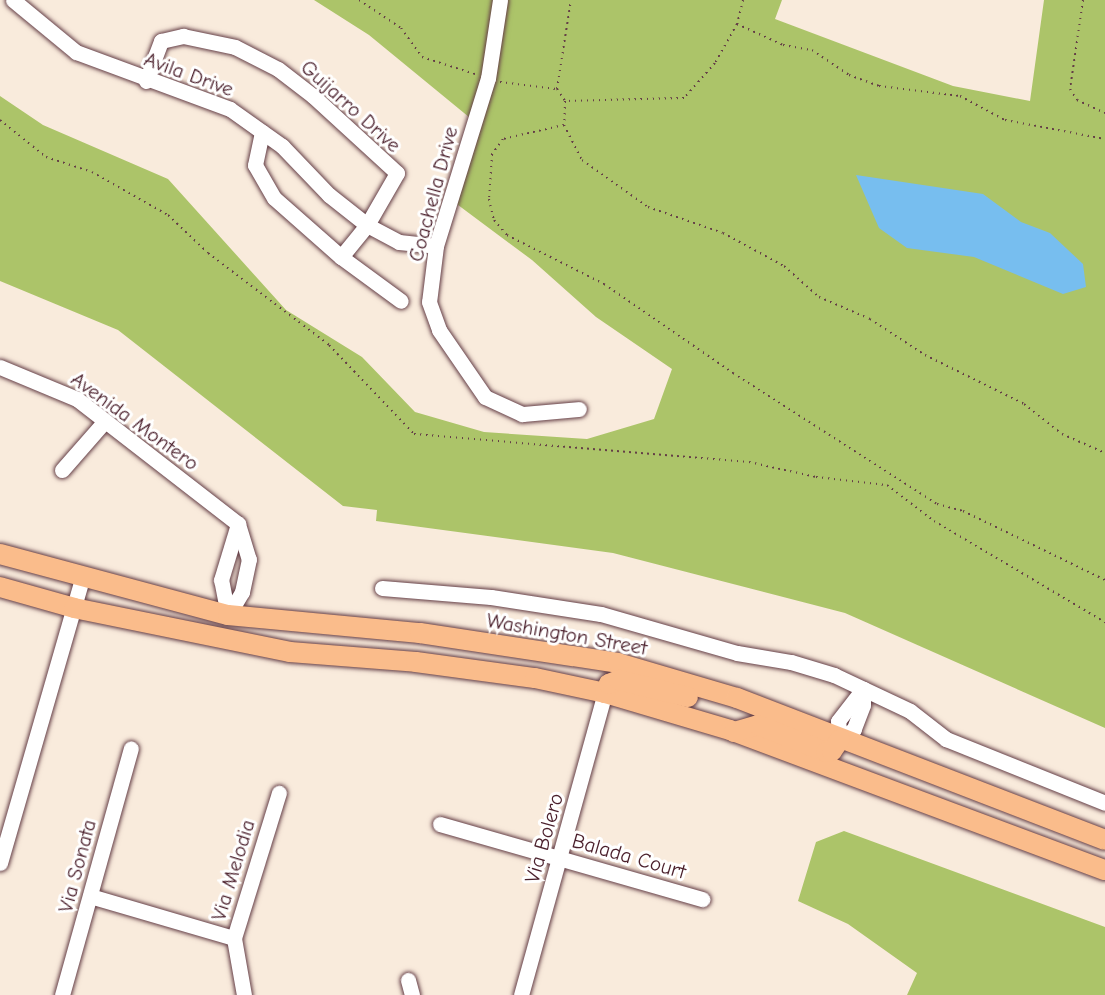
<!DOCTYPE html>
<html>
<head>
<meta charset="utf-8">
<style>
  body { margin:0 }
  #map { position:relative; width:1105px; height:995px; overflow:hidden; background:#f9ebdc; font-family:"Comic Neue",sans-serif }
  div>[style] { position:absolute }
  .green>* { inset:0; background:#acc469 }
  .water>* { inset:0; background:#77beef }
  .path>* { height:2px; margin-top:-1px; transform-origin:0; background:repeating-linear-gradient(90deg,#643e46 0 1.5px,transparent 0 6px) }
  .roads { filter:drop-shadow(0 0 2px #643e46) drop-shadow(0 0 2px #643e46) }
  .minor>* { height:15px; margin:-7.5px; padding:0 7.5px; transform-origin:7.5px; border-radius:7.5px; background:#fff }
  .major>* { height:20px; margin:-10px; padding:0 10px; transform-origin:10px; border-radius:10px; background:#fabc8b }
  span { translate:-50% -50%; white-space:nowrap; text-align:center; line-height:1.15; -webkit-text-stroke:6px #fff; paint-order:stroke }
  .street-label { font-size:21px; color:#4a1f2b }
</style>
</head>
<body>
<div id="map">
  <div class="green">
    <div style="clip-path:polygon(314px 0,782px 0,775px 19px,953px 86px,1030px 101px,1044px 0,1105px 0,1105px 728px,845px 613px,613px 553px,376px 521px,377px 510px,343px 506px,118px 330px,0 281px,0 96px,43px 125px,168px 179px,286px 310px,362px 357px,415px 412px,484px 432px,587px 439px,654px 419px,672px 369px,596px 317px,532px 260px,450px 199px,475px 122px,369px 35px)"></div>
    <div style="clip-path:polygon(844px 831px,1105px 927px,1105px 995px,907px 995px,917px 973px,848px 924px,798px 901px,816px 842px)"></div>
  </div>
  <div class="water">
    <div style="clip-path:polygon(856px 175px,983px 194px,1021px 222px,1050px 233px,1083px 264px,1086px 287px,1063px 294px,974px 257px,907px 248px,879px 228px)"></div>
  </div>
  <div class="path">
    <div style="left:359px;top:0;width:50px;rotate:33.7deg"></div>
    <div style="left:401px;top:28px;width:36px;rotate:54deg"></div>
    <div style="left:422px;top:57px;width:56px;rotate:17.8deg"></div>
    <div style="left:743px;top:0;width:25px;rotate:104deg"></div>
    <div style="left:737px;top:24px;width:45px;rotate:119.4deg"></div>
    <div style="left:715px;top:63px;width:47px;rotate:131.5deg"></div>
    <div style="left:684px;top:98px;width:119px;rotate:178.6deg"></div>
    <div style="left:565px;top:101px;width:24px;rotate:92deg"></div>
    <div style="left:564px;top:125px;width:63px;rotate:167.1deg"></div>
    <div style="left:503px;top:139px;width:19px;rotate:126deg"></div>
    <div style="left:492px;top:154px;width:45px;rotate:93.8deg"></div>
    <div style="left:489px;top:199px;width:22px;rotate:77deg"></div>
    <div style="left:494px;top:220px;width:20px;rotate:49deg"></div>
    <div style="left:507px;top:235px;width:109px;rotate:26.8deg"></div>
    <div style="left:604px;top:284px;width:157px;rotate:34.6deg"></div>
    <div style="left:733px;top:373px;width:242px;rotate:32.7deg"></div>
    <div style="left:937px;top:504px;width:27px;rotate:15deg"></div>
    <div style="left:963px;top:511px;width:158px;rotate:25.9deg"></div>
    <div style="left:1083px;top:0;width:90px;rotate:98.3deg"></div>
    <div style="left:1070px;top:89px;width:13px;rotate:58deg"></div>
    <div style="left:1077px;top:100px;width:31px;rotate:25deg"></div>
    <div style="left:737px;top:24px;width:51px;rotate:24.5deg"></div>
    <div style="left:783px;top:45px;width:29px;rotate:10deg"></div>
    <div style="left:812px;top:50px;width:45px;rotate:34deg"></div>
    <div style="left:849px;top:75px;width:32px;rotate:20deg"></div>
    <div style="left:879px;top:86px;width:82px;rotate:7deg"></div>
    <div style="left:960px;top:96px;width:51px;rotate:28.1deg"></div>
    <div style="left:1005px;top:120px;width:102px;rotate:10.8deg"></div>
    <div style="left:500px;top:82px;width:57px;rotate:7deg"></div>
    <div style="left:557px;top:89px;width:90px;rotate:-81.1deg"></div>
    <div style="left:557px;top:89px;width:14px;rotate:56deg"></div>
    <div style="left:0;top:120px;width:59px;rotate:38.8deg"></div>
    <div style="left:46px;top:157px;width:48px;rotate:18.1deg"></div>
    <div style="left:92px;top:172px;width:87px;rotate:29.5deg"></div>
    <div style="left:168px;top:215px;width:55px;rotate:43.5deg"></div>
    <div style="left:208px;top:253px;width:152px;rotate:37.2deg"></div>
    <div style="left:329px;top:345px;width:123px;rotate:46.3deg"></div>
    <div style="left:414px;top:434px;width:336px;rotate:4.8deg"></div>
    <div style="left:749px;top:462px;width:69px;rotate:12.6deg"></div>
    <div style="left:816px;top:477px;width:71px;rotate:6.4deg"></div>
    <div style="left:887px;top:485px;width:59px;rotate:37.5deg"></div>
    <div style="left:934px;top:521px;width:199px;rotate:30.6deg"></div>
    <div style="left:564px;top:125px;width:39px;rotate:63deg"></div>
    <div style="left:582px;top:160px;width:81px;rotate:35.5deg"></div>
    <div style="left:648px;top:207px;width:79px;rotate:19.1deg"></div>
    <div style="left:723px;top:233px;width:69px;rotate:28.4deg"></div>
    <div style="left:784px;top:266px;width:47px;rotate:41.5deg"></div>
    <div style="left:819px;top:297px;width:56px;rotate:23.3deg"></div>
    <div style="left:870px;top:319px;width:66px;rotate:33.2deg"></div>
    <div style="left:925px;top:355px;width:110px;rotate:26.3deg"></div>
    <div style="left:1024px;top:404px;width:48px;rotate:38.3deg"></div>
    <div style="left:1062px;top:434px;width:47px;rotate:23.8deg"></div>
  </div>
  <div class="roads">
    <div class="minor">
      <div style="left:13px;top:0;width:82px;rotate:39.5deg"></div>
      <div style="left:76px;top:52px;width:164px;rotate:20.3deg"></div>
      <div style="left:230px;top:109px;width:64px;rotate:35.4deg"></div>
      <div style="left:282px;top:146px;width:68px;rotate:46.2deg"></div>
      <div style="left:329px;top:195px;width:48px;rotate:38.3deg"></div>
      <div style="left:367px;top:225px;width:36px;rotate:28deg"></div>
      <div style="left:399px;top:242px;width:37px;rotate:6deg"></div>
      <div style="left:500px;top:0;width:79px;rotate:98.7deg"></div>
      <div style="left:488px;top:78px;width:176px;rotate:107.2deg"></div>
      <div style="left:436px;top:246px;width:56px;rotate:97.1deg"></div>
      <div style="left:429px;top:302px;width:30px;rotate:70deg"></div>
      <div style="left:439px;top:330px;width:81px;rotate:55.5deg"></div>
      <div style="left:485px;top:397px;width:41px;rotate:24.7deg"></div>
      <div style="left:522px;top:414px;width:57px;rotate:-5deg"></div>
      <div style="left:146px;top:81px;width:43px;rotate:-69.4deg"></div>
      <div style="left:161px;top:41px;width:23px;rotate:-13deg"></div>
      <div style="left:183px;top:36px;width:53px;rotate:11.9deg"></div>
      <div style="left:235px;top:47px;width:48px;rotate:27.1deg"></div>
      <div style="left:278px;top:69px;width:44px;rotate:37.6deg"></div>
      <div style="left:313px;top:96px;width:114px;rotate:42.5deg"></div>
      <div style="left:397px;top:173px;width:60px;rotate:120deg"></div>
      <div style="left:367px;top:225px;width:41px;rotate:129.1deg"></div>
      <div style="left:341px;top:257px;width:89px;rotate:-138.6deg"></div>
      <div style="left:274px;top:198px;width:38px;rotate:-120deg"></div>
      <div style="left:255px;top:165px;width:34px;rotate:-78deg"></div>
      <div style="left:341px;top:257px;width:74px;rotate:36.3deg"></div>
      <div style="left:0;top:367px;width:83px;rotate:22.6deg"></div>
      <div style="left:77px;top:399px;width:204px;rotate:37.8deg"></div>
      <div style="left:238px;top:524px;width:37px;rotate:73deg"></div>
      <div style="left:249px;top:559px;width:34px;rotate:102deg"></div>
      <div style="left:242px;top:592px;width:27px;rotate:121deg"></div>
      <div style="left:62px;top:470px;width:64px;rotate:-48.8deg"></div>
      <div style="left:382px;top:588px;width:109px;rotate:4.7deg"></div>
      <div style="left:491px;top:597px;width:111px;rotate:8.8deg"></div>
      <div style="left:601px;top:614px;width:141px;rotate:16deg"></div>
      <div style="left:737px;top:653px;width:55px;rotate:9.5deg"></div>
      <div style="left:791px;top:662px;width:45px;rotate:16.8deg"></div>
      <div style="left:834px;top:675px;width:84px;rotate:25.3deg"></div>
      <div style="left:910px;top:711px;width:46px;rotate:37.9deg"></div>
      <div style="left:946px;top:739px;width:171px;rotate:21.9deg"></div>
      <div style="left:228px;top:615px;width:36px;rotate:-101deg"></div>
      <div style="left:221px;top:580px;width:59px;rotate:-73.1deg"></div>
      <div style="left:863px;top:689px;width:16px;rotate:90deg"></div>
      <div style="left:863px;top:705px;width:26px;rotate:111deg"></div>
      <div style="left:854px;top:729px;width:17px;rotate:144deg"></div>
      <div style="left:840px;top:739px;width:18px;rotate:-96deg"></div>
      <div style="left:838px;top:721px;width:41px;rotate:-52deg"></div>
      <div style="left:440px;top:824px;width:273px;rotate:16deg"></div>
      <div style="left:0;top:863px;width:297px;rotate:-73.9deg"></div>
      <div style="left:90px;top:896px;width:150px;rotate:16.3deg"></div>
      <div style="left:408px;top:980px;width:16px;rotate:75deg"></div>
      <div style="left:62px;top:995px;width:256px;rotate:-74.4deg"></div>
      <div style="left:244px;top:995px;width:58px;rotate:-100deg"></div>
      <div style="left:234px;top:938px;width:152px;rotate:-72.8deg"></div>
      <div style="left:521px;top:995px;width:313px;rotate:-74.5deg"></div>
    </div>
    <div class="major">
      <div style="left:0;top:554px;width:236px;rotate:15deg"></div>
      <div style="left:228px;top:615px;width:193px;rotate:5.4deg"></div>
      <div style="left:420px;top:633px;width:200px;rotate:8.6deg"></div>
      <div style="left:618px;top:663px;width:124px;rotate:16.4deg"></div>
      <div style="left:737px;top:698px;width:394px;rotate:21.1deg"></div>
      <div style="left:0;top:587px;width:77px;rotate:15.8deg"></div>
      <div style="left:74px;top:608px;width:220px;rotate:11.5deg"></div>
      <div style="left:290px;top:652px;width:126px;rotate:4.5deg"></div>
      <div style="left:416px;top:662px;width:120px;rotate:7.7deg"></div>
      <div style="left:535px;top:678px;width:72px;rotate:12.1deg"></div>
      <div style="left:605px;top:693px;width:130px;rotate:16.5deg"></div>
      <div style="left:730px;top:730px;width:400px;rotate:20.5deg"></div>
      <div style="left:605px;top:693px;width:10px;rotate:-66deg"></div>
      <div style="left:609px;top:684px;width:11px;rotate:-22deg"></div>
      <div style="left:619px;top:680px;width:71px;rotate:13.8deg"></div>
      <div style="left:734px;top:732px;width:25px;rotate:-16deg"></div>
      <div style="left:758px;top:725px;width:73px;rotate:21.7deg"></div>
      <div style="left:826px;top:752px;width:6px;rotate:-9deg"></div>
      <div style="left:832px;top:751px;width:14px;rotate:-56deg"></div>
    </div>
  </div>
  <div class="street-label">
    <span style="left:189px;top:74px;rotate:20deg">Avila Drive</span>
    <span style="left:351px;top:106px;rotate:42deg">Guijarro Drive</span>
    <span style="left:433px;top:194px;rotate:-75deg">Coachella Drive</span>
    <span style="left:135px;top:421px;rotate:36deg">Avenida Montero</span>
    <span style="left:567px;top:634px;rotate:10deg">Washington Street</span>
    <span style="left:544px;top:838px;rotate:-74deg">Via Bolero</span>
    <span style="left:629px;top:856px;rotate:16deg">Balada Court</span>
    <span style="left:77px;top:866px;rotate:-75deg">Via Sonata</span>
    <span style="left:233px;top:870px;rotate:-73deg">Via Melodia</span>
  </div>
</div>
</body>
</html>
